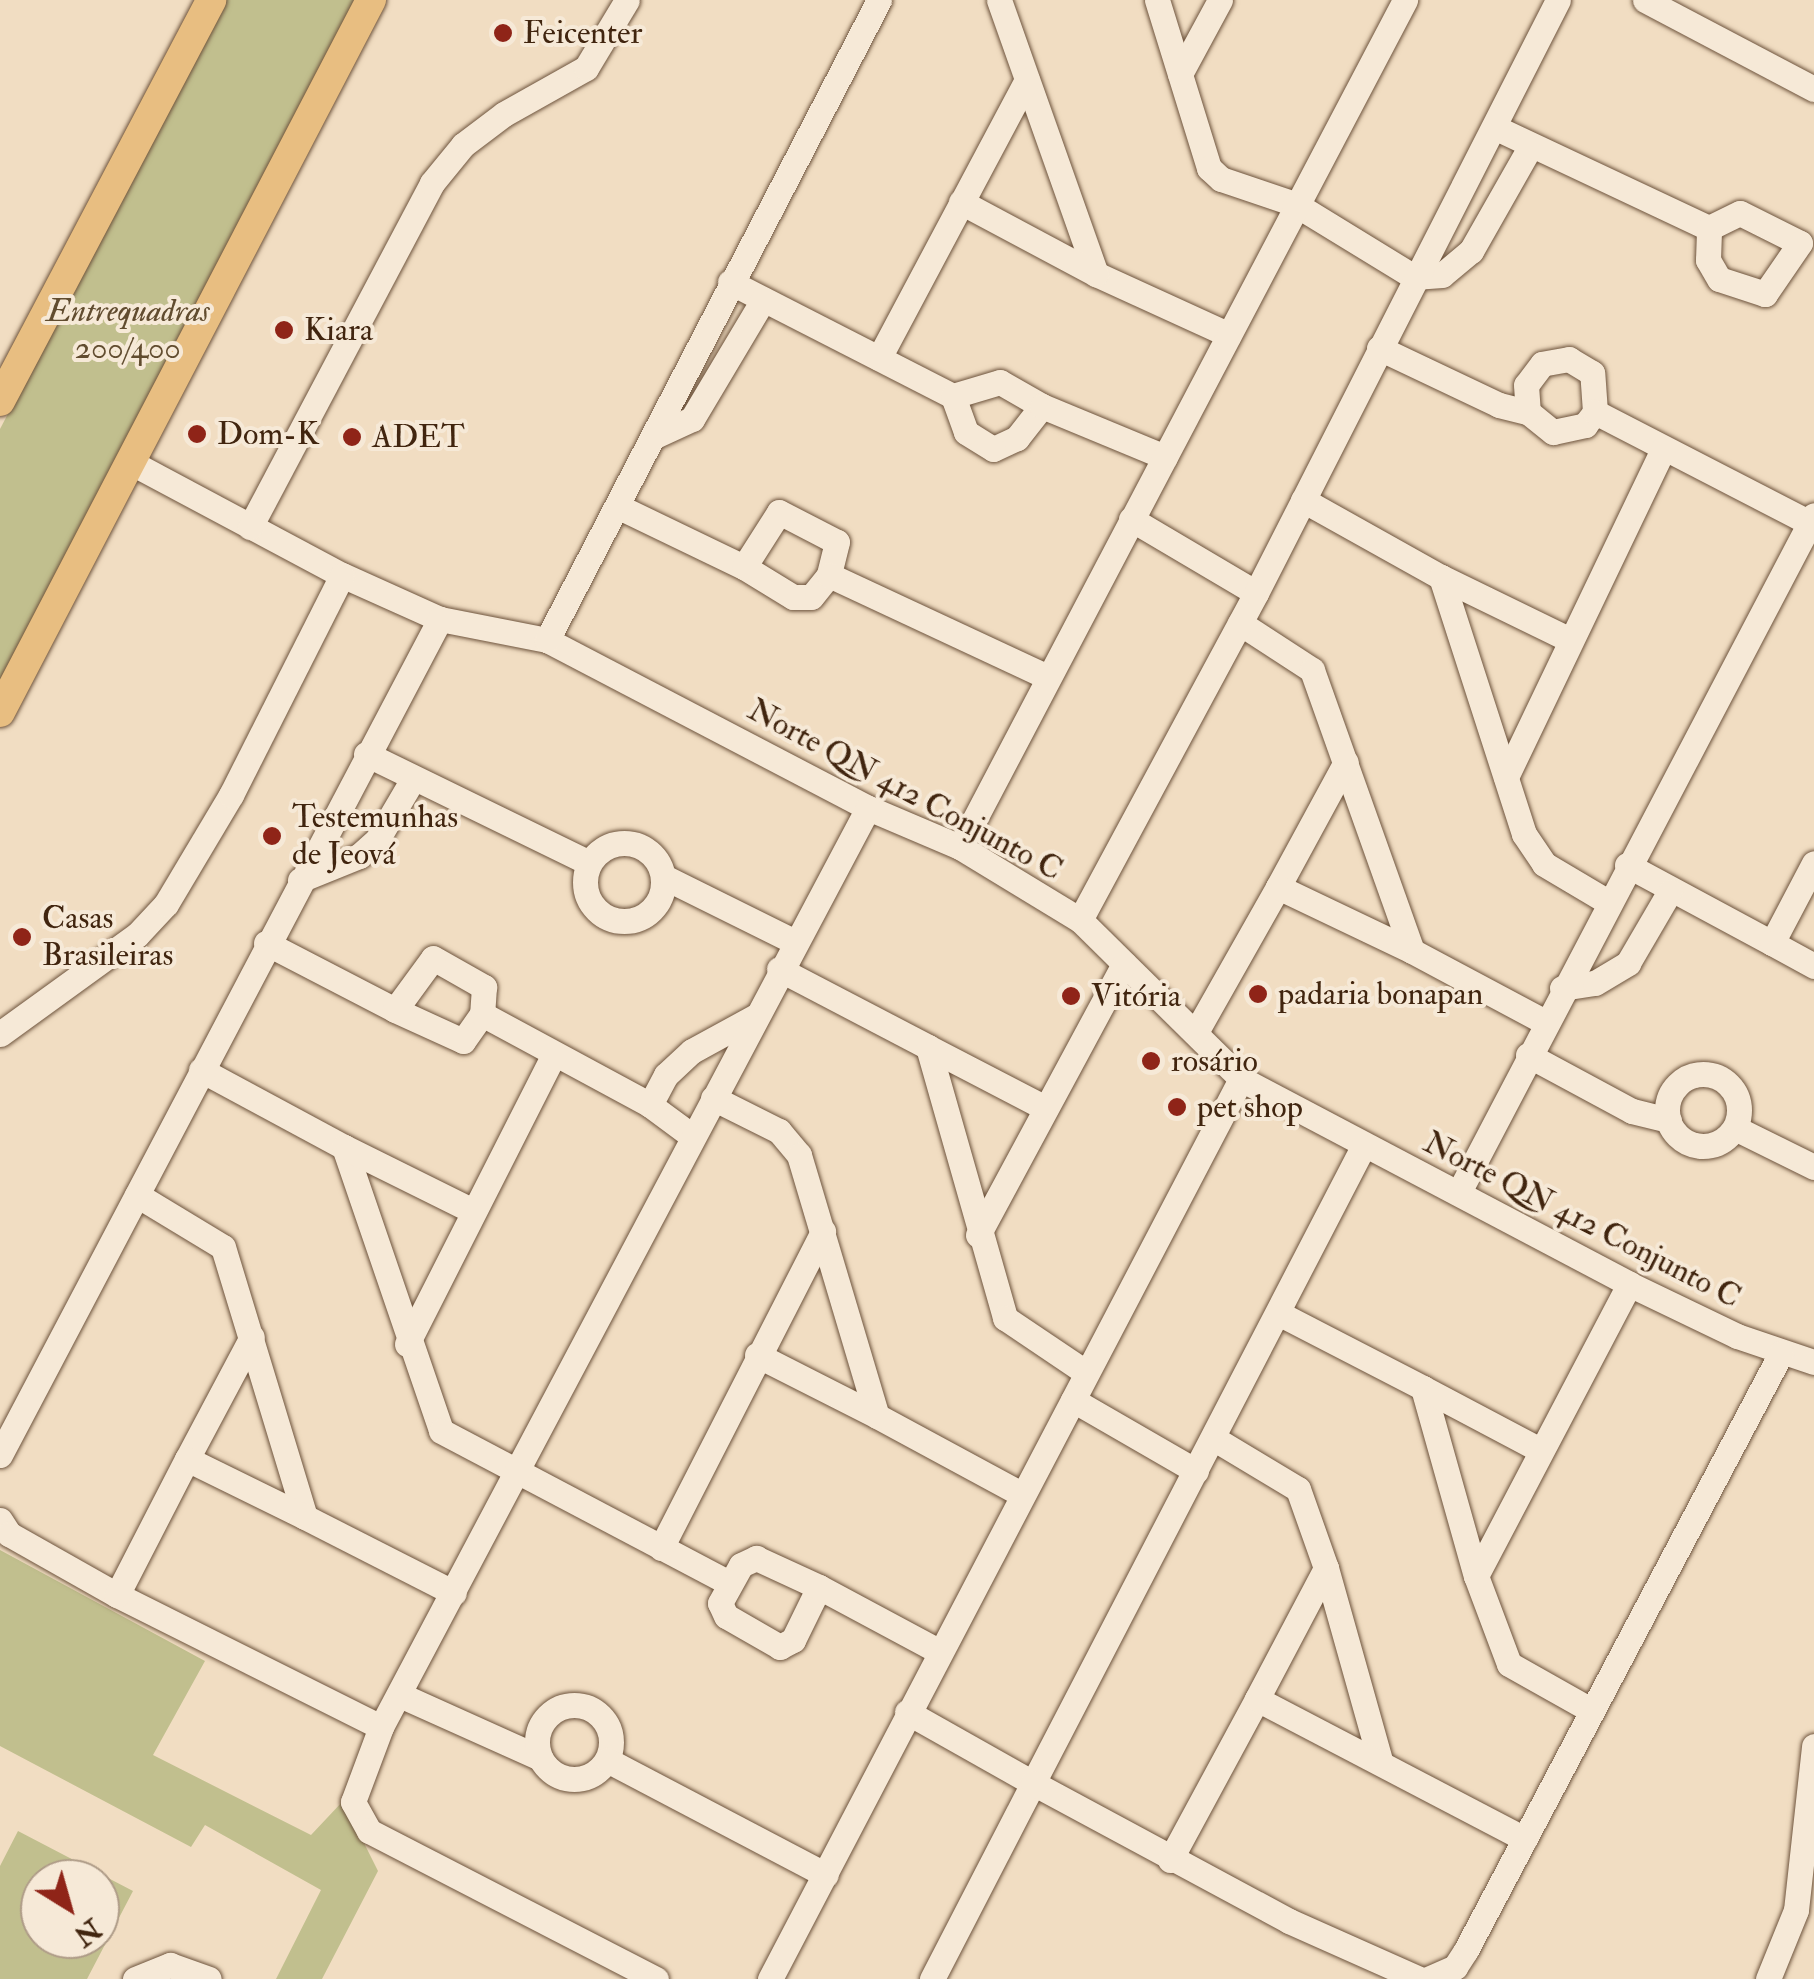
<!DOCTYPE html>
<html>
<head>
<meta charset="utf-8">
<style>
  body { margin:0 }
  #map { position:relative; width:1814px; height:1979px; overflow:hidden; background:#f1ddc2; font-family:"IM FELL Double Pica",serif }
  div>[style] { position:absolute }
  .green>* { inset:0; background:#c1bf8e }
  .roads { filter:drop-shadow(0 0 2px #6d533c) drop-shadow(0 0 2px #6d533c) }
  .minor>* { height:25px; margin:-12.5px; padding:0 12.5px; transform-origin:12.5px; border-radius:12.5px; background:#f6e9d7 }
  .minor>.ring { margin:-12.5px; padding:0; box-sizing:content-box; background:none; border:25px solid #f6e9d7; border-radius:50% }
  .major>* { height:30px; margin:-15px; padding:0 15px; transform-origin:15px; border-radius:15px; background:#e8be81 }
  .dots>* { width:28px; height:28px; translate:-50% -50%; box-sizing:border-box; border:5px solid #f6e9d7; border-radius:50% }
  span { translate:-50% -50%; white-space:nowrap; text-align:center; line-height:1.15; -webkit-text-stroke:8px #f6e9d7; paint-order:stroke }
  .poi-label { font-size:32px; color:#41250f }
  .left { translate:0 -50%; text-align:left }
  .park-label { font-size:32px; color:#614c2f; font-style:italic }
  .street-label { font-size:32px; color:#41250f }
  .north { position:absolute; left:20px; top:1859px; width:100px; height:100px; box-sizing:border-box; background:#f6e9d7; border:2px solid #ae9b87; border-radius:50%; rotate:143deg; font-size:28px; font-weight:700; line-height:40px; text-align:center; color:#41250f }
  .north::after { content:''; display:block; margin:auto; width:35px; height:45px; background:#8f2418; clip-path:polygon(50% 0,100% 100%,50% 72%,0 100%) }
</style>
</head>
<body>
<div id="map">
  <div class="green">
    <div style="clip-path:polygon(225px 0,376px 0,0 720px,0 429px)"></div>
    <div style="clip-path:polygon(0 1550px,205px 1661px,153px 1755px,311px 1835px,343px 1801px,378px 1871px,322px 1979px,276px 1979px,321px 1890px,205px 1825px,191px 1847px,0 1746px)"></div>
    <div style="clip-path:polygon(evenodd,18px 1831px,133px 1891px,87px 1979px,0 1979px,0 1866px,18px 1831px,40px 1879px,100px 1879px,100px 1939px,40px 1939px,40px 1879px)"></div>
  </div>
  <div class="roads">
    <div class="minor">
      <div style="left:999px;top:0;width:291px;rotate:70.5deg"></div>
      <div style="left:1096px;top:274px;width:146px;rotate:24.6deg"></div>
      <div style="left:1157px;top:0;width:176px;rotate:72.8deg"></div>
      <div style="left:1209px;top:168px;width:16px;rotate:43deg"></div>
      <div style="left:1221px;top:179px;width:78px;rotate:18.7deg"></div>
      <div style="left:1295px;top:204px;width:140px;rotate:31.5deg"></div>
      <div style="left:1414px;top:277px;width:28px;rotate:-4deg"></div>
      <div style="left:1442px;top:275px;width:38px;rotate:-40deg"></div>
      <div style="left:1471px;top:251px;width:120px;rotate:-60.4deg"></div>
      <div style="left:1645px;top:0;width:191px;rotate:27.8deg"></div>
      <div style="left:1180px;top:74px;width:84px;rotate:-61.6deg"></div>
      <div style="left:1494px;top:127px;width:238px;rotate:25.2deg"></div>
      <div style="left:961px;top:202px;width:153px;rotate:28.1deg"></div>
      <div style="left:1740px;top:213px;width:67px;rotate:26.6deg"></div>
      <div style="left:1800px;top:243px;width:62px;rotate:124.5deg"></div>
      <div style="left:1765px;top:294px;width:48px;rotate:-161.9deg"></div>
      <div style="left:1719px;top:279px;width:22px;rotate:-120deg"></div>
      <div style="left:1708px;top:260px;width:32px;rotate:-88deg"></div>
      <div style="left:1709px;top:228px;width:34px;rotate:-26deg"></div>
      <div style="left:730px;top:282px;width:250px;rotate:27.1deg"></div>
      <div style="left:1379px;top:348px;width:133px;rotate:25.4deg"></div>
      <div style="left:1499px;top:405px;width:30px;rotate:14deg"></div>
      <div style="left:1528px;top:412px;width:32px;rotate:39deg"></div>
      <div style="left:1553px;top:432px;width:33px;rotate:-12deg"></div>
      <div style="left:1585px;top:425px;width:16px;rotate:-52deg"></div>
      <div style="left:1595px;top:412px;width:39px;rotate:-94deg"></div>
      <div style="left:1592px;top:373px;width:27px;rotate:-149deg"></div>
      <div style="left:1569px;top:359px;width:27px;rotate:170deg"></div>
      <div style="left:1542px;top:364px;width:26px;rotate:127deg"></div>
      <div style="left:1526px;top:385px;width:27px;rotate:86deg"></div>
      <div style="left:879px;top:358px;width:315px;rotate:-62deg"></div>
      <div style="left:1000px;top:382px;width:48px;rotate:29.7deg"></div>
      <div style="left:1042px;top:406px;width:41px;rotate:128deg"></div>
      <div style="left:1017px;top:438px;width:26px;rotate:155deg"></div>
      <div style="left:993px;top:449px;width:32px;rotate:-148deg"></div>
      <div style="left:966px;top:432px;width:38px;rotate:-110deg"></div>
      <div style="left:953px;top:396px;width:49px;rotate:-16.6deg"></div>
      <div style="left:1042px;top:406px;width:133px;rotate:22.5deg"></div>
      <div style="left:1595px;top:412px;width:246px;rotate:27.3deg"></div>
      <div style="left:653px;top:437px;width:43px;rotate:-24.8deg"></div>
      <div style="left:692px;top:419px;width:139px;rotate:-59.2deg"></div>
      <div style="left:132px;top:463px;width:238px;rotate:28.1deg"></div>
      <div style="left:342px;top:575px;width:107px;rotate:24.2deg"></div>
      <div style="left:440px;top:619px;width:109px;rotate:11.1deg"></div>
      <div style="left:547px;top:640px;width:362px;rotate:27.6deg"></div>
      <div style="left:868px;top:808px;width:100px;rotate:23deg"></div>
      <div style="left:960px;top:847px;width:140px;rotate:31.3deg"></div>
      <div style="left:1080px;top:920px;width:226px;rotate:44.6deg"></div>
      <div style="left:1241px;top:1079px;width:439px;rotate:27.8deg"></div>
      <div style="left:1629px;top:1284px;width:120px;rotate:25.7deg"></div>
      <div style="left:1737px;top:1336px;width:81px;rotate:18.7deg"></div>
      <div style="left:1303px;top:500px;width:158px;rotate:29.2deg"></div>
      <div style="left:1441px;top:577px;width:270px;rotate:72.1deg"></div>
      <div style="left:1524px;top:834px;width:36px;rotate:56deg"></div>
      <div style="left:1544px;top:864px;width:74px;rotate:30.7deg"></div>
      <div style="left:617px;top:506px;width:141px;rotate:25.7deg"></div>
      <div style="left:779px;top:512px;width:65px;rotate:27.3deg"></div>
      <div style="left:837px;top:542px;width:34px;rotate:104deg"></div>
      <div style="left:829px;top:575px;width:28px;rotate:129deg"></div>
      <div style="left:811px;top:597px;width:18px;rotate:180deg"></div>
      <div style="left:793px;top:597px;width:57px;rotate:-148.5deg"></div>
      <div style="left:744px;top:567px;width:65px;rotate:-57.5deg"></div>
      <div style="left:1131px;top:519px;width:145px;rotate:30.6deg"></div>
      <div style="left:250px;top:527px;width:389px;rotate:-62.1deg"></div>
      <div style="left:432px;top:183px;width:49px;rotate:-50.8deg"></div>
      <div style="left:463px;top:145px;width:51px;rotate:-37.1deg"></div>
      <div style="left:504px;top:114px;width:94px;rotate:-29.3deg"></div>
      <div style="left:586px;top:68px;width:79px;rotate:-58.9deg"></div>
      <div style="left:829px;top:575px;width:242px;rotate:25deg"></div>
      <div style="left:1441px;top:577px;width:141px;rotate:26deg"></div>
      <div style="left:1240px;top:623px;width:86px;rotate:33.1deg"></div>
      <div style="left:1312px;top:670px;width:298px;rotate:70.4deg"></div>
      <div style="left:1412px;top:951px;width:151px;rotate:28.1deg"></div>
      <div style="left:547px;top:640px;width:721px;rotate:-62.58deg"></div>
      <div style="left:366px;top:754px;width:248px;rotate:26deg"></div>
      <div style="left:1506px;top:777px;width:364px;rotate:-64.4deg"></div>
      <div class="ring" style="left:585px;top:843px;width:53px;height:53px"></div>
      <div style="left:960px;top:847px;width:957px;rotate:-62.28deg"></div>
      <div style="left:1627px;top:865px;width:165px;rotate:28.3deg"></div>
      <div style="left:1772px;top:943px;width:90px;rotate:-62.3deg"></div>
      <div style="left:664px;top:877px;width:144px;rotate:26.4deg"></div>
      <div style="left:300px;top:880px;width:64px;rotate:-22.1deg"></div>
      <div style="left:359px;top:856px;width:24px;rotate:-42deg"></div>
      <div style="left:377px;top:840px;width:71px;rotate:-59.5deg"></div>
      <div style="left:1278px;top:887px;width:142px;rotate:-61.5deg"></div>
      <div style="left:1080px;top:920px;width:371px;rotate:-61.7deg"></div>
      <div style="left:1256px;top:593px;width:665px;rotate:-63.01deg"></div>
      <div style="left:266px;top:943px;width:145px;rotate:27.4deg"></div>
      <div style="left:1772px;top:943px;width:48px;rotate:28.7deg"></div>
      <div style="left:433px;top:958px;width:59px;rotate:29.6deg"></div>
      <div style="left:484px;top:987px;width:27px;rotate:94deg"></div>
      <div style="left:482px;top:1014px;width:33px;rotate:125deg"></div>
      <div style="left:463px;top:1041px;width:75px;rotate:-155.5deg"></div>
      <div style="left:395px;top:1010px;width:64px;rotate:-53.8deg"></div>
      <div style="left:779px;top:969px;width:168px;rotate:27.6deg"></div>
      <div style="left:928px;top:1047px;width:282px;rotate:74.1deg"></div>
      <div style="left:1005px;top:1318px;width:97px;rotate:34deg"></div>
      <div style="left:1562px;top:988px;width:33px;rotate:-9deg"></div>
      <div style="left:1595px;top:983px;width:39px;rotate:-31deg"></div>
      <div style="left:1628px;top:963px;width:83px;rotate:-59.7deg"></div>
      <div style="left:482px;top:1014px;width:191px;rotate:28.4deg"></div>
      <div style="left:650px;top:1105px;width:52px;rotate:36.4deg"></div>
      <div style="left:1196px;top:1032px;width:167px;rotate:-60.5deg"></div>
      <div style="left:1278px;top:887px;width:148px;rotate:25.5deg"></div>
      <div style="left:0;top:1034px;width:169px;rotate:-35.9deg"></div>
      <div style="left:137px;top:935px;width:42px;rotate:-46.9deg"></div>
      <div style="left:166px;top:904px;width:127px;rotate:-59.2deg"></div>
      <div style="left:231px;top:795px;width:246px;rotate:-63.2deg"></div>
      <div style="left:928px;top:1047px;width:132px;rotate:27.5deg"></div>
      <div style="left:1528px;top:1055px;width:118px;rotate:28.3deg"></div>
      <div style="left:1632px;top:1111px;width:38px;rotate:14deg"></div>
      <div style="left:201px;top:1070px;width:162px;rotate:28.3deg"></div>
      <div style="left:344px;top:1147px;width:300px;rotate:71.1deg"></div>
      <div style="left:441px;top:1431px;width:324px;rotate:27.8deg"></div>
      <div class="ring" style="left:1667px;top:1074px;width:47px;height:47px"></div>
      <div style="left:713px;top:1098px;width:74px;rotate:26.6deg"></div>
      <div style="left:779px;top:1131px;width:31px;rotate:50deg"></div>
      <div style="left:799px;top:1155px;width:272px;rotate:73.4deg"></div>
      <div style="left:877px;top:1416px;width:164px;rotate:28.4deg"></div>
      <div style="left:650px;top:1105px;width:34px;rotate:-62deg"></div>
      <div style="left:666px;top:1075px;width:35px;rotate:-43deg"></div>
      <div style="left:692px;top:1051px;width:71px;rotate:-28.7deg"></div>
      <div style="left:1735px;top:1128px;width:88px;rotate:26.3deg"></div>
      <div style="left:344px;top:1147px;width:144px;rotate:26.4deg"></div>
      <div style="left:1459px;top:1192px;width:764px;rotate:-62.33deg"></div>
      <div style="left:137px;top:1195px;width:100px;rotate:31.2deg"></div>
      <div style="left:223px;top:1247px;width:282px;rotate:73.1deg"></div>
      <div style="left:305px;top:1517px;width:167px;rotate:27deg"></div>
      <div style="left:978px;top:1235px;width:308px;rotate:-61.7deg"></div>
      <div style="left:1278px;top:1313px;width:163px;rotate:27.3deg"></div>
      <div style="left:1423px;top:1388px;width:195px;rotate:74.3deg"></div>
      <div style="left:1476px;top:1576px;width:94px;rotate:69.4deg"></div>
      <div style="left:1509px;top:1664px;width:92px;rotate:29.4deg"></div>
      <div style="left:407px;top:1344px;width:325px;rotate:-63.1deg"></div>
      <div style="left:757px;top:1355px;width:135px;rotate:26.9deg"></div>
      <div style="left:1423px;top:1388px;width:132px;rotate:27.9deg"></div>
      <div style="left:1073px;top:1400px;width:142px;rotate:30deg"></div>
      <div style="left:1213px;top:1438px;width:99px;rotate:31deg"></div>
      <div style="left:1298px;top:1489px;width:84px;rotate:70.5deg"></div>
      <div style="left:1326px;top:1568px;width:148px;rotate:117.8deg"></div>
      <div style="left:0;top:1455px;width:945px;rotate:-62.24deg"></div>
      <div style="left:187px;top:1459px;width:138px;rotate:-62deg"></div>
      <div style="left:0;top:1520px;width:17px;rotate:57deg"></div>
      <div style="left:9px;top:1534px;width:124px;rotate:29.5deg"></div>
      <div style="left:117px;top:1595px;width:295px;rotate:26.6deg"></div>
      <div style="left:381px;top:1727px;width:80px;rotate:110.5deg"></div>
      <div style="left:353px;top:1802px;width:33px;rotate:61deg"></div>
      <div style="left:369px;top:1831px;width:323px;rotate:27.3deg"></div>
      <div style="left:661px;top:1548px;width:356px;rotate:-62.9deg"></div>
      <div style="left:1326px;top:1568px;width:199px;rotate:74.3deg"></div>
      <div style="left:1476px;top:1576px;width:330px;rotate:-62.3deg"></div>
      <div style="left:819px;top:1587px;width:59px;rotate:116.1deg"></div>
      <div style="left:793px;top:1640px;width:15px;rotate:152deg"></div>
      <div style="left:780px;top:1647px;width:62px;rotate:-150.1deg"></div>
      <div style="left:726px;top:1616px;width:14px;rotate:-115deg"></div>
      <div style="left:720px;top:1603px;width:43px;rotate:-61.1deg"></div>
      <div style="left:741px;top:1565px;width:17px;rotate:-25deg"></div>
      <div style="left:756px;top:1558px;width:69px;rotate:24.7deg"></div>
      <div style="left:819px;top:1587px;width:137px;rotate:28.2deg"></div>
      <div style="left:117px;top:1595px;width:153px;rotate:-62.8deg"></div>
      <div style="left:187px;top:1459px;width:131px;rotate:26.2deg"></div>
      <div style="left:400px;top:1695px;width:154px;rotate:24.2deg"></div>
      <div class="ring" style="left:537px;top:1705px;width:49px;height:49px"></div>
      <div style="left:907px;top:1712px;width:145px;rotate:29.4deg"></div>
      <div style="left:1033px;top:1783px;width:717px;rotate:-62.58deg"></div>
      <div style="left:381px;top:1727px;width:1040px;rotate:-62.08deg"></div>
      <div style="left:607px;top:1760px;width:247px;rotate:27.7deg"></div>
      <div style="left:1170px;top:1860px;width:183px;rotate:-61.6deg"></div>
      <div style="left:1257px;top:1699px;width:302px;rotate:27.6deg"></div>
      <div style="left:135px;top:1979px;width:38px;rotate:-22deg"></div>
      <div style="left:170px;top:1965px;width:41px;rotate:19.7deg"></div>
      <div style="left:770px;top:1979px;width:1016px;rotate:-62.38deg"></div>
      <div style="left:932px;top:1979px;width:220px;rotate:-62.7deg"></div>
      <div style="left:1033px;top:1783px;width:291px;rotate:28.3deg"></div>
      <div style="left:1289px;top:1921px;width:142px;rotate:24deg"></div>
      <div style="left:1428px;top:1979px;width:30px;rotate:-24deg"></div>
      <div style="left:1455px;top:1967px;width:20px;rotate:-57deg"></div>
      <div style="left:1466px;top:1950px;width:675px;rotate:-62.18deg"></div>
      <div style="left:1768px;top:1979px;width:74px;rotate:-67.9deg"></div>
      <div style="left:1796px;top:1910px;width:165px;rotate:-83.7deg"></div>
    </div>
    <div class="major">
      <div style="left:0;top:401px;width:453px;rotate:-62.2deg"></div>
      <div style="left:0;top:712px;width:803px;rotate:-62.48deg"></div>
    </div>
  </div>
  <div class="dots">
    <div style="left:503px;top:33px;background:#8f2418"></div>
    <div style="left:284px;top:330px;background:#8f2418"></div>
    <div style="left:197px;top:434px;background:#8f2418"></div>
    <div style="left:352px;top:437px;background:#8f2418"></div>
    <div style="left:272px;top:836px;background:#8f2418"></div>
    <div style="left:22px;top:937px;background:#8f2418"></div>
    <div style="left:1258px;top:994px;background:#8f2418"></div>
    <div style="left:1071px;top:996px;background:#8f2418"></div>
    <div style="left:1151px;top:1061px;background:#8f2418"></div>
    <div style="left:1177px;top:1107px;background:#8f2418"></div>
  </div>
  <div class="poi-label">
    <span class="left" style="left:523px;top:33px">Feicenter</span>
    <span class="left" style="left:304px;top:330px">Kiara</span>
    <span class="left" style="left:217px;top:434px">Dom-K</span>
    <span class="left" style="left:372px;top:437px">ADET</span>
    <span class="left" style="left:292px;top:836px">Testemunhas<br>de Jeová</span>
    <span class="left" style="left:42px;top:937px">Casas<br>Brasileiras</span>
    <span class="left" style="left:1278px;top:994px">padaria bonapan</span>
    <span class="left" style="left:1091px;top:996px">Vitória</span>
    <span class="left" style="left:1171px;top:1061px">rosário</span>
    <span class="left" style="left:1197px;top:1107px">pet shop</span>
  </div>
  <div class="park-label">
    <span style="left:128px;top:330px">Entrequadras<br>200/400</span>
  </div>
  <div class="street-label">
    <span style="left:905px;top:790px;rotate:28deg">Norte QN 412 Conjunto C</span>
    <span style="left:1582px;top:1220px;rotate:27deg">Norte QN 412 Conjunto C</span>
  </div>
  <div class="north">N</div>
</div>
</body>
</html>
